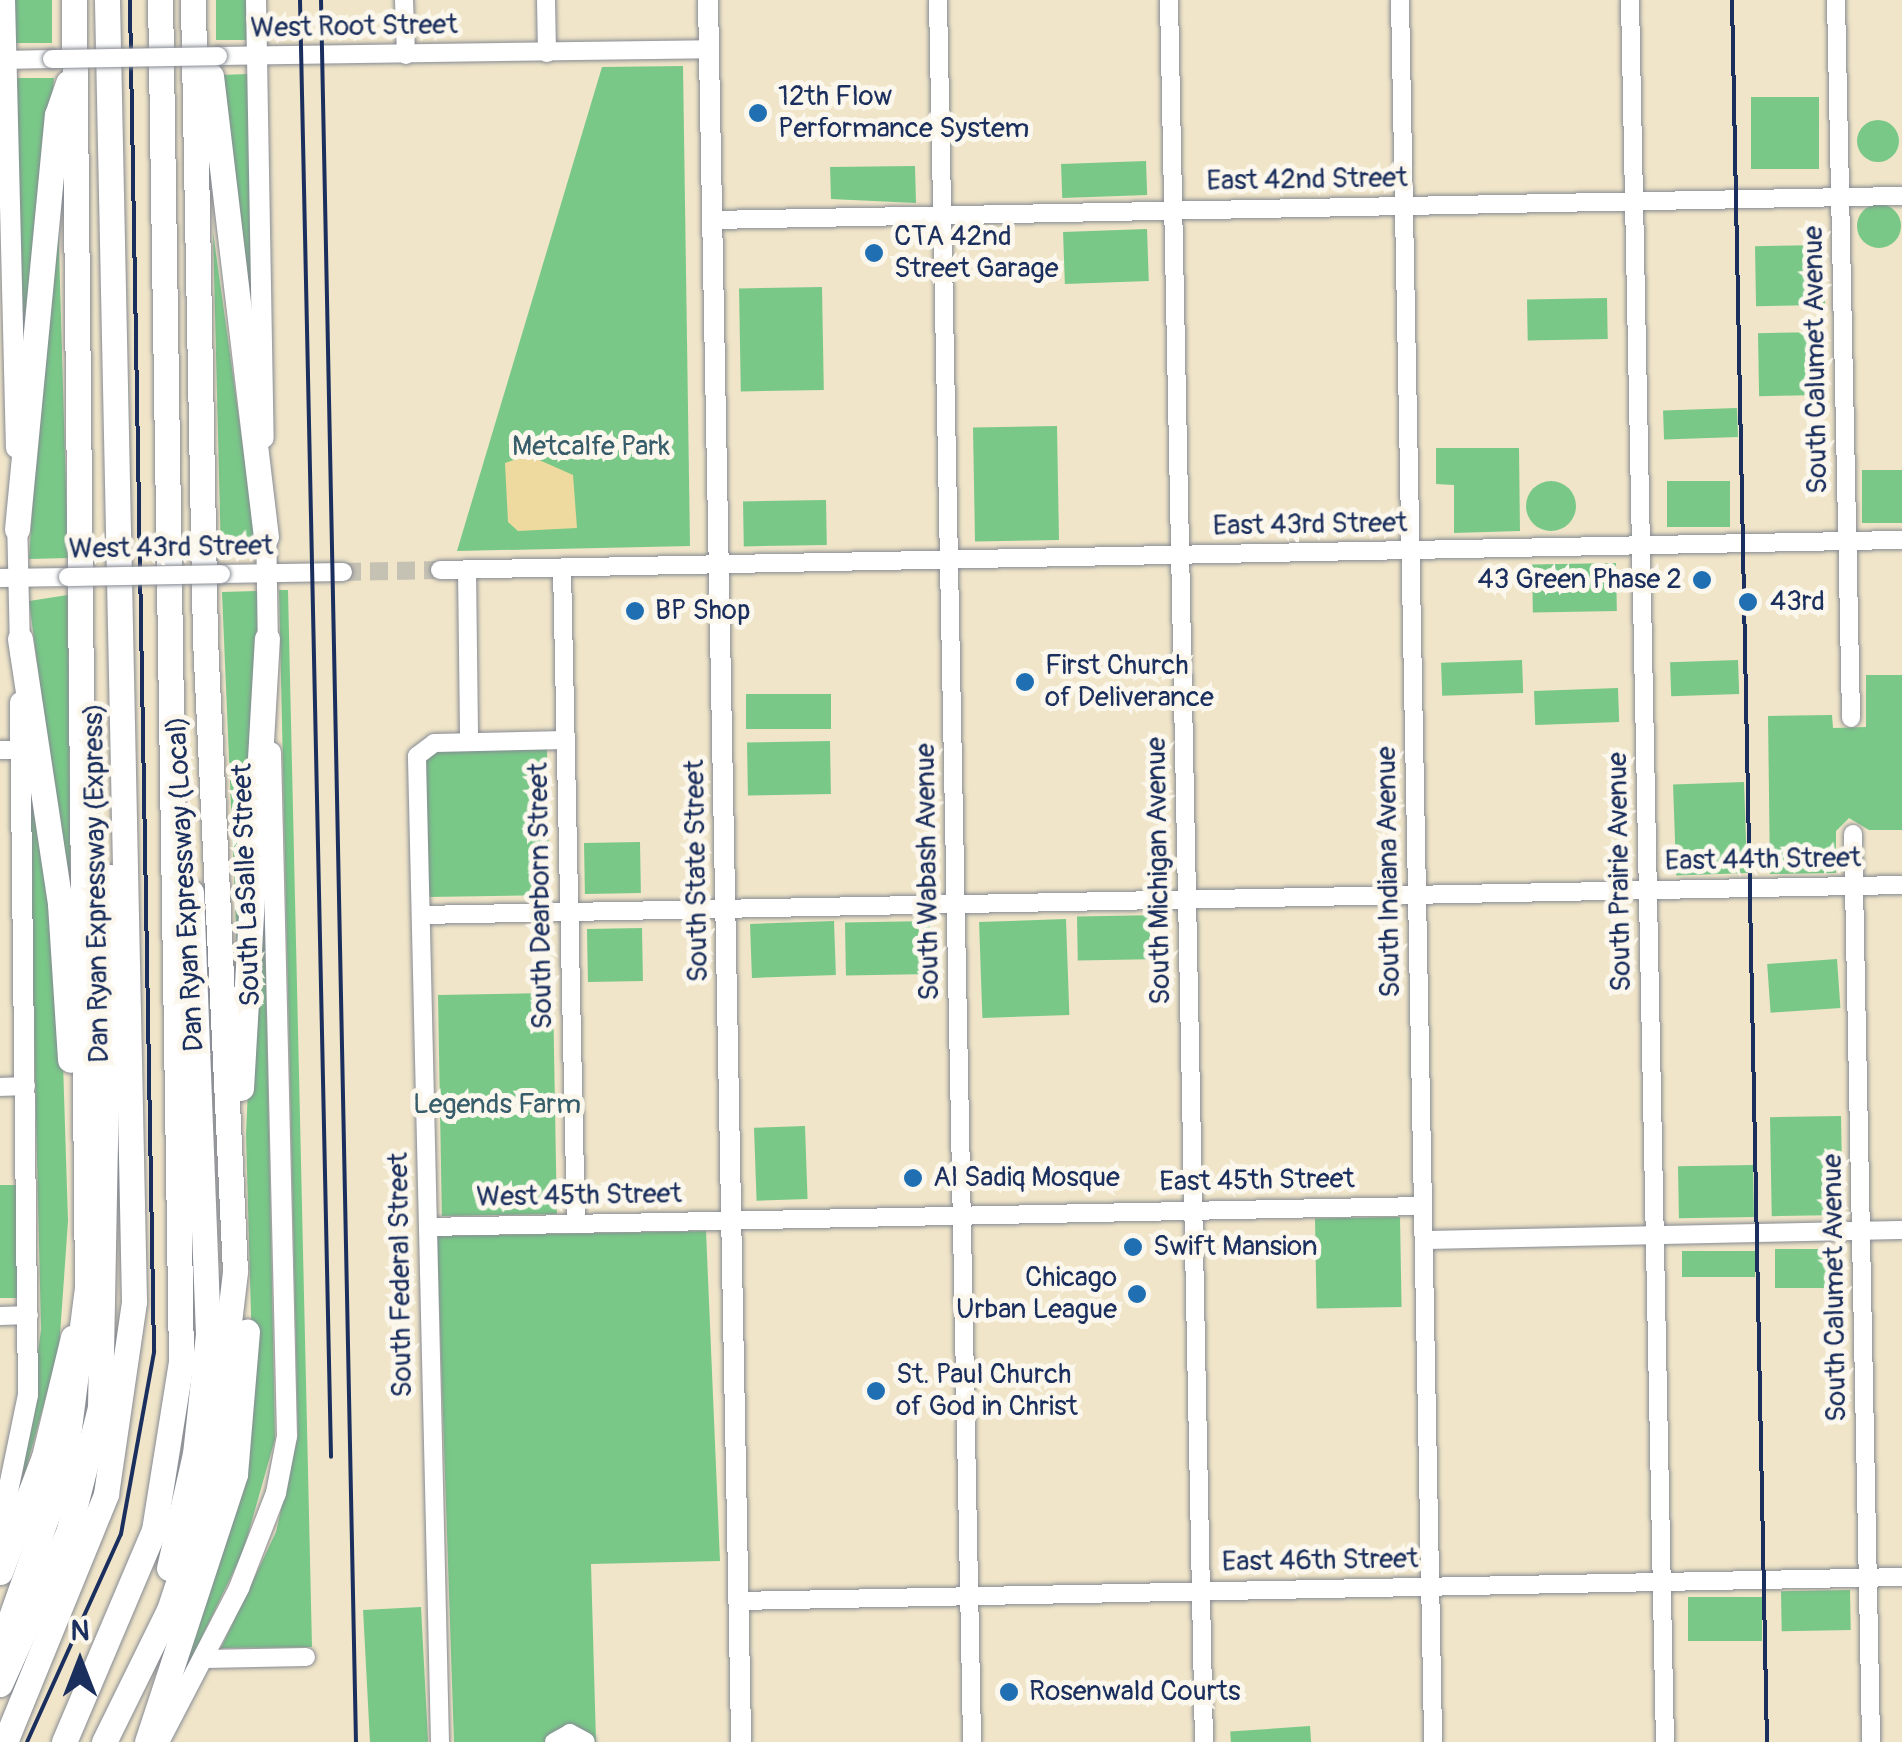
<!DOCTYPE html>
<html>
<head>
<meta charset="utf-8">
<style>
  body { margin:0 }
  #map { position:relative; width:1902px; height:1742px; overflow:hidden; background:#f0e5c8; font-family:Pangolin,sans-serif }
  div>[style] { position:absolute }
  .green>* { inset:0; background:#79c888; transform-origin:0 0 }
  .round { border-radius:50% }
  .sand>* { inset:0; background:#eeda9e }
  .minor-tunnel>* { height:18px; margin-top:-9px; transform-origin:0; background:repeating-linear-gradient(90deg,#c5c1b3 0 18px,transparent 0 27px) }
  .roads { filter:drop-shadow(0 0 2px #868a93) drop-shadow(0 0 2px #868a93) }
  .minor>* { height:18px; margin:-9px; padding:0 9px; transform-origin:9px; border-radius:9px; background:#fff }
  .major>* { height:20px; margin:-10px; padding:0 10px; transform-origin:10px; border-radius:10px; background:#fff }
  .highway>* { height:25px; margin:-12.5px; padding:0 12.5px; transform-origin:12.5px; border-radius:12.5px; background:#fff }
  .rail>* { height:4px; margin:-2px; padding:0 2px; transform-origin:2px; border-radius:2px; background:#1b2f5e }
  .bridges { filter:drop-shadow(0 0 2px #868a93) drop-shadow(0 0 2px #868a93) }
  .minor-bridge>* { height:18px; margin:-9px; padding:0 9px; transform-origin:9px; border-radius:9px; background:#fff }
  .dots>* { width:28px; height:28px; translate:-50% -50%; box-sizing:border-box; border:5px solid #fbf7ec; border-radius:50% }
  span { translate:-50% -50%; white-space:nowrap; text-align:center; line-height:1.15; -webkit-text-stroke:10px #fbf7ec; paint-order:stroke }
  .street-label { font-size:28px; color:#1b2f5e }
  .poi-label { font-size:28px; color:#1b2f5e }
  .left { translate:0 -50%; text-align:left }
  .right { translate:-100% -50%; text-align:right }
  .park-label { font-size:28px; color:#375d6b }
  .north { position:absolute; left:30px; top:1612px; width:100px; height:100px; -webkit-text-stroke:8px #fbf7ec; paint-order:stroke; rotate:0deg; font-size:28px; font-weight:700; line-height:40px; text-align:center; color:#1b2f5e }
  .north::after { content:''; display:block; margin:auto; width:35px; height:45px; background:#1b2f5e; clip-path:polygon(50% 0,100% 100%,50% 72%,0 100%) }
</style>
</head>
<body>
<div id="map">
  <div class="green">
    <div style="left:13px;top:0;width:39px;height:43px"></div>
    <div style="left:216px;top:0;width:31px;height:40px"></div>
    <div style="clip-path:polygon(683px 66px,690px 546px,457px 551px,602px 67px)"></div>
    <div style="clip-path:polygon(249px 74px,256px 430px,218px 75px)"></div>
    <div style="clip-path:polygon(14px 78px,54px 78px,25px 415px)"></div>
    <div style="left:1751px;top:97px;width:68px;height:72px"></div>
    <div class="round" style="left:1857px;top:120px;width:42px;height:42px"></div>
    <div style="left:1146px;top:161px;width:34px;height:85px;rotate:88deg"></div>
    <div style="clip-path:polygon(915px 166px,916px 203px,831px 199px,830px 167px)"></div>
    <div class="round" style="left:1857px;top:204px;width:44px;height:44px"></div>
    <div style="clip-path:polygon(58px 216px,68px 558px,29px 559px,37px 433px)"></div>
    <div style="left:1147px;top:229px;width:52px;height:84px;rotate:88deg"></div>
    <div style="clip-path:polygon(213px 232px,256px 541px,253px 555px,221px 556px)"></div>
    <div style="left:1824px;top:245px;width:60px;height:69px;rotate:89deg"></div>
    <div style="left:822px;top:287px;width:103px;height:83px;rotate:89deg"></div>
    <div style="left:1607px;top:298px;width:41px;height:80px;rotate:89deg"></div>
    <div style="left:1825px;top:332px;width:63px;height:67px;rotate:89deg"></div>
    <div style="left:1737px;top:408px;width:29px;height:74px;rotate:88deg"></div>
    <div style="left:1057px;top:426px;width:114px;height:84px;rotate:89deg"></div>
    <div style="clip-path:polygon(1436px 448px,1519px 448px,1520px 531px,1454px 533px,1454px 485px,1436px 484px)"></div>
    <div style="left:1902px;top:470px;width:53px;height:40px;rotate:90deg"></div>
    <div style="left:1730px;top:481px;width:46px;height:63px;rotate:90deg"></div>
    <div class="round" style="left:1526px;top:481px;width:50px;height:50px"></div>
    <div style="left:826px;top:500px;width:45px;height:83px;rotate:89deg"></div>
    <div style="left:1616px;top:563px;width:48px;height:84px;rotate:89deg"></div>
    <div style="clip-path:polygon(279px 590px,288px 590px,312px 1647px,221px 1648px,276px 1532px,298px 1435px)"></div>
    <div style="clip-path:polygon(257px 591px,257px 642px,237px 949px,222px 592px)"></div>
    <div style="clip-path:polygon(68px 595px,70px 812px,70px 912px,29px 601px)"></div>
    <div style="left:1522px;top:660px;width:33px;height:81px;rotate:88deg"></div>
    <div style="left:1738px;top:660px;width:34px;height:68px;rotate:88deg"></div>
    <div style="clip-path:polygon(1866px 675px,1902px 675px,1902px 830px,1869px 830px,1849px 818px,1836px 831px,1836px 873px,1770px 874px,1768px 716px,1832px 715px,1833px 728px,1866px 727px)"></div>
    <div style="left:1618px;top:688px;width:34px;height:84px;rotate:88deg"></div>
    <div style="left:831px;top:694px;width:35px;height:85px;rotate:90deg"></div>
    <div style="left:830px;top:741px;width:53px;height:83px;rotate:89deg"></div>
    <div style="left:547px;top:749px;width:146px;height:122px;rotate:89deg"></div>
    <div style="clip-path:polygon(28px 775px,60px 968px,68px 1221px,59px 1349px,21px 1487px,41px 1329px)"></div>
    <div style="clip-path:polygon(262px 776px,275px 1439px,243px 1552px,162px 1719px,235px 1510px,253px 1387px,246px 1134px)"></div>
    <div style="left:1744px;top:782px;width:91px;height:71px;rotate:88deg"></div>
    <div style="left:640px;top:842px;width:51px;height:56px;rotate:89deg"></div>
    <div style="left:1161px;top:915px;width:44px;height:84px;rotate:89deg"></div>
    <div style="left:1066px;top:919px;width:96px;height:87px;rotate:88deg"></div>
    <div style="left:834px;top:921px;width:54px;height:84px;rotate:88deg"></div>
    <div style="left:930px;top:921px;width:53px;height:85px;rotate:89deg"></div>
    <div style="left:642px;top:928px;width:53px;height:55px;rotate:89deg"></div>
    <div style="left:1837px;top:959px;width:49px;height:70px;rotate:86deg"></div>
    <div style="left:553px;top:993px;width:221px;height:115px;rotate:89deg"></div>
    <div style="left:1841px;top:1116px;width:99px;height:71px;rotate:89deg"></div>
    <div style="left:805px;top:1126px;width:73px;height:51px;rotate:88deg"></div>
    <div style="left:1753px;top:1165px;width:52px;height:75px;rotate:89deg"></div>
    <div style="clip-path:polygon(0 1185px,16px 1185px,19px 1298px,0 1298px)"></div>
    <div style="left:1400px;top:1217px;width:90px;height:85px;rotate:89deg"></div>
    <div style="clip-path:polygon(706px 1231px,720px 1561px,591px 1564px,596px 1742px,454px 1742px,437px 1236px)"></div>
    <div style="left:1844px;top:1249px;width:39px;height:69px;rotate:90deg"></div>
    <div style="left:1755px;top:1251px;width:26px;height:73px;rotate:90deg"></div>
    <div style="left:1850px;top:1590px;width:40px;height:69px;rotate:89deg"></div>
    <div style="left:1762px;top:1597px;width:44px;height:74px;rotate:90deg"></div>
    <div style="left:421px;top:1607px;width:135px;height:58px;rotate:87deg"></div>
    <div style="left:1310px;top:1726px;width:16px;height:80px;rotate:86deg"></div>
  </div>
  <div class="sand">
    <div style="clip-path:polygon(528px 455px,573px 475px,577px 528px,518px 531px,508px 522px,505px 463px)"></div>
  </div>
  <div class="minor-tunnel">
    <div style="left:343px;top:572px;width:97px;rotate:-1.2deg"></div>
  </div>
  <div class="roads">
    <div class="minor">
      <div style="left:404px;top:0;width:55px;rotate:87.9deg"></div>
      <div style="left:546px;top:0;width:53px;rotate:88.9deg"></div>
      <div style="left:938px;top:0;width:1742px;rotate:88.88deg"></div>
      <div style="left:1169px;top:0;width:1742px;rotate:88.85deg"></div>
      <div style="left:1400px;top:0;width:1742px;rotate:88.91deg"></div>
      <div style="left:1630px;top:0;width:1742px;rotate:88.85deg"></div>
      <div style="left:1836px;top:0;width:718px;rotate:88.8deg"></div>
      <div style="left:218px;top:56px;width:491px;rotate:-0.8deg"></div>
      <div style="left:0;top:60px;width:52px;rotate:-1.1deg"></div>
      <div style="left:713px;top:220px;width:1189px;rotate:-1.16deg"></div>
      <div style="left:562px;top:568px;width:656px;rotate:88.78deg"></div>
      <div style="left:467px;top:569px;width:173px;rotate:89.3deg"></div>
      <div style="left:440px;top:570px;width:1462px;rotate:-1.18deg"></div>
      <div style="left:221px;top:574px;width:122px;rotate:-0.9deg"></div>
      <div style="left:0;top:578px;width:68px;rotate:-0.8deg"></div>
      <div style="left:0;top:750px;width:21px"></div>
      <div style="left:1853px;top:834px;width:908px;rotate:88.86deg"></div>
      <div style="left:421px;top:915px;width:1481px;rotate:-1.16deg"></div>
      <div style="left:0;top:1087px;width:26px;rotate:-2deg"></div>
      <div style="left:428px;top:1227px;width:995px;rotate:-1.21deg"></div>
      <div style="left:1424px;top:1240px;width:478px;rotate:-1.2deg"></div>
      <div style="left:0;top:1316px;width:29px;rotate:-2deg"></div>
      <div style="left:738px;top:1601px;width:1164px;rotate:-1.18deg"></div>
      <div style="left:205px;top:1659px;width:101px;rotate:-1.1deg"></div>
      <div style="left:440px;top:1742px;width:986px;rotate:-91.34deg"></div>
      <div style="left:417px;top:756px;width:21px;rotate:-37deg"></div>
      <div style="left:434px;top:743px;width:132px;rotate:-1.3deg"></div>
      <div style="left:554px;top:1742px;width:18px;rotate:-29deg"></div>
      <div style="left:570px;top:1733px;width:18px;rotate:29deg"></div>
    </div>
    <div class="major">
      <div style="left:5px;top:0;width:448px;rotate:88.6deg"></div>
      <div style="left:256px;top:0;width:438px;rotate:89deg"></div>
      <div style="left:708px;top:0;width:1742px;rotate:88.91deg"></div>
      <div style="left:17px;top:517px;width:136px;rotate:88.7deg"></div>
      <div style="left:266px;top:522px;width:131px;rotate:89.1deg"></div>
      <div style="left:0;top:1530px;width:138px;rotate:-78.3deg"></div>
      <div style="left:28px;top:1395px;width:693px;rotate:-90.66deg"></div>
      <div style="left:159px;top:1742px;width:174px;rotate:-62.5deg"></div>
      <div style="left:239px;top:1588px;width:102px;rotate:-68.7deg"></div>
      <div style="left:276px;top:1493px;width:58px;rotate:-79.1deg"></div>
      <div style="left:287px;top:1436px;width:684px;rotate:-91.34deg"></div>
    </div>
    <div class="highway">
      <div style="left:211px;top:76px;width:464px;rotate:83.2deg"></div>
      <div style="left:17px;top:529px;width:416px;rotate:-84.5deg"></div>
      <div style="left:57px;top:115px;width:34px;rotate:-71deg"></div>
      <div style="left:20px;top:639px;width:268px;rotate:81.4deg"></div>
      <div style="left:60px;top:904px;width:156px;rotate:86.3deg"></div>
      <div style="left:241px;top:1088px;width:450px;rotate:-86.7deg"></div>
      <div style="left:169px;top:1568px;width:117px;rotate:-77.2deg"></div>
      <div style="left:195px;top:1454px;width:121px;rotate:-83.8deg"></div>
      <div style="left:208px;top:1334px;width:442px;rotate:-92.2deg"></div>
      <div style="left:0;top:1572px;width:123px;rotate:-69.1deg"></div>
      <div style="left:44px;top:1457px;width:123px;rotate:-76.4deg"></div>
      <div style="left:0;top:1648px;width:192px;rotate:-70.5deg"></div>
      <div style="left:64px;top:1467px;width:180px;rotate:-82.7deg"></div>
      <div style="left:87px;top:1288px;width:1288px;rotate:-90.58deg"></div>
      <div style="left:0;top:1684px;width:166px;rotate:-65.8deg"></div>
      <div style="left:68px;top:1533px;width:130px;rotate:-75.7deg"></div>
      <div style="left:100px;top:1407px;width:530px;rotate:-88.92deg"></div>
      <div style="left:5px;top:1742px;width:268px;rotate:-67.8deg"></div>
      <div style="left:106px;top:1494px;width:195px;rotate:-81.7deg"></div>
      <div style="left:134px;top:1301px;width:1301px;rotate:-91.19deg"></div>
      <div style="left:64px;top:1742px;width:230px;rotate:-67deg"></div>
      <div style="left:154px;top:1530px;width:170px;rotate:-80.9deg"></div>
      <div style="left:181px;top:1362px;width:1362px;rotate:-90.88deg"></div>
      <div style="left:104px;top:1742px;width:147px;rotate:-63.8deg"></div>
      <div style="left:169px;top:1610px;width:126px;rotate:-71.6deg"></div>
      <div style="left:209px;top:1490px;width:221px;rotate:-83.2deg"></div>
      <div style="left:235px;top:1271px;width:633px;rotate:-92.72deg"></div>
      <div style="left:205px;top:639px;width:639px;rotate:-91.08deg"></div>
      <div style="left:147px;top:1742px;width:282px;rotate:-71.8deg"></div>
      <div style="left:235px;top:1474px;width:143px;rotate:-85.2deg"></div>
    </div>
  </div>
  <div class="rail">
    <div style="left:300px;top:0;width:1457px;rotate:88.78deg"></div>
    <div style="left:321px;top:0;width:1742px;rotate:88.85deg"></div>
    <div style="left:1732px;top:0;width:1742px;rotate:88.85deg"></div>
    <div style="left:27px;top:1742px;width:228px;rotate:-65.7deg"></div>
    <div style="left:121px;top:1534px;width:185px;rotate:-79.7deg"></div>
    <div style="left:154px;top:1352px;width:1352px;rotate:-91.02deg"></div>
  </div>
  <div class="bridges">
    <div class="minor-bridge">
      <div style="left:52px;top:59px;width:166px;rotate:-1deg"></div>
      <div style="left:68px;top:577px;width:153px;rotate:-1.1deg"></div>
    </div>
  </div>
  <div class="dots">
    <div style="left:758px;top:113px;background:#1f6fb2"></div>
    <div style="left:874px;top:253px;background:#1f6fb2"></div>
    <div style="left:1702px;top:580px;background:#1f6fb2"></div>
    <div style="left:1748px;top:602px;background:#1f6fb2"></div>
    <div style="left:635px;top:611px;background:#1f6fb2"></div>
    <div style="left:1025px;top:682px;background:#1f6fb2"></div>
    <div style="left:913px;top:1178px;background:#1f6fb2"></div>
    <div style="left:1133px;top:1247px;background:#1f6fb2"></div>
    <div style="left:1137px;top:1294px;background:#1f6fb2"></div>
    <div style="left:876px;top:1391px;background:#1f6fb2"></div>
    <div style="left:1009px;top:1692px;background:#1f6fb2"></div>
  </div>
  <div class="street-label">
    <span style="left:354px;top:27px;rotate:-1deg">West Root Street</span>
    <span style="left:1307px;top:180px;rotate:-1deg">East 42nd Street</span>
    <span style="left:1816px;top:360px;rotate:-91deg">South Calumet Avenue</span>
    <span style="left:1310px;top:525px;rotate:-1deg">East 43rd Street</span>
    <span style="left:171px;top:548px;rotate:-1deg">West 43rd Street</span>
    <span style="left:1763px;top:860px;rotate:-1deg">East 44th Street</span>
    <span style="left:697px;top:871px;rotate:-91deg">South State Street</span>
    <span style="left:1159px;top:871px;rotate:-91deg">South Michigan Avenue</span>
    <span style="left:928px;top:872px;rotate:-91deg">South Wabash Avenue</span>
    <span style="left:1389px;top:872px;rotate:-91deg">South Indiana Avenue</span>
    <span style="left:1620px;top:872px;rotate:-91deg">South Prairie Avenue</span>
    <span style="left:97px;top:883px;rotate:-91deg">Dan Ryan Expressway (Express)</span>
    <span style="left:186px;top:884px;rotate:-93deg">Dan Ryan Expressway (Local)</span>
    <span style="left:247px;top:885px;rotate:-92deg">South LaSalle Street</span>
    <span style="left:541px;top:896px;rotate:-91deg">South Dearborn Street</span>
    <span style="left:1257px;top:1181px;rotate:-1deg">East 45th Street</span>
    <span style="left:579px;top:1196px;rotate:-1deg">West 45th Street</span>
    <span style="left:401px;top:1275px;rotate:-91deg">South Federal Street</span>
    <span style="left:1835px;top:1288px;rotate:-91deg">South Calumet Avenue</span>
    <span style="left:1320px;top:1561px;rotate:-1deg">East 46th Street</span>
  </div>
  <div class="poi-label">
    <span class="left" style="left:778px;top:113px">12th Flow<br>Performance System</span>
    <span class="left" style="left:894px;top:253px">CTA 42nd<br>Street Garage</span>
    <span class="right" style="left:1682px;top:580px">43 Green Phase 2</span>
    <span class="left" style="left:1770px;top:602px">43rd</span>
    <span class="left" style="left:655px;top:611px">BP Shop</span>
    <span class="left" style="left:1045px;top:682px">First Church<br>of Deliverance</span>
    <span class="left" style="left:933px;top:1178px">Al Sadiq Mosque</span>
    <span class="left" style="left:1153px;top:1247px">Swift Mansion</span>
    <span class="right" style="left:1117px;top:1294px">Chicago<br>Urban League</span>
    <span class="left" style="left:896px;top:1391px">St. Paul Church<br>of God in Christ</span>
    <span class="left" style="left:1029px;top:1692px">Rosenwald Courts</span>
  </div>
  <div class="park-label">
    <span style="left:591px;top:447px">Metcalfe Park</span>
    <span style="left:497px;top:1105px">Legends Farm</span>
  </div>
  <div class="north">N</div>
</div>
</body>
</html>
